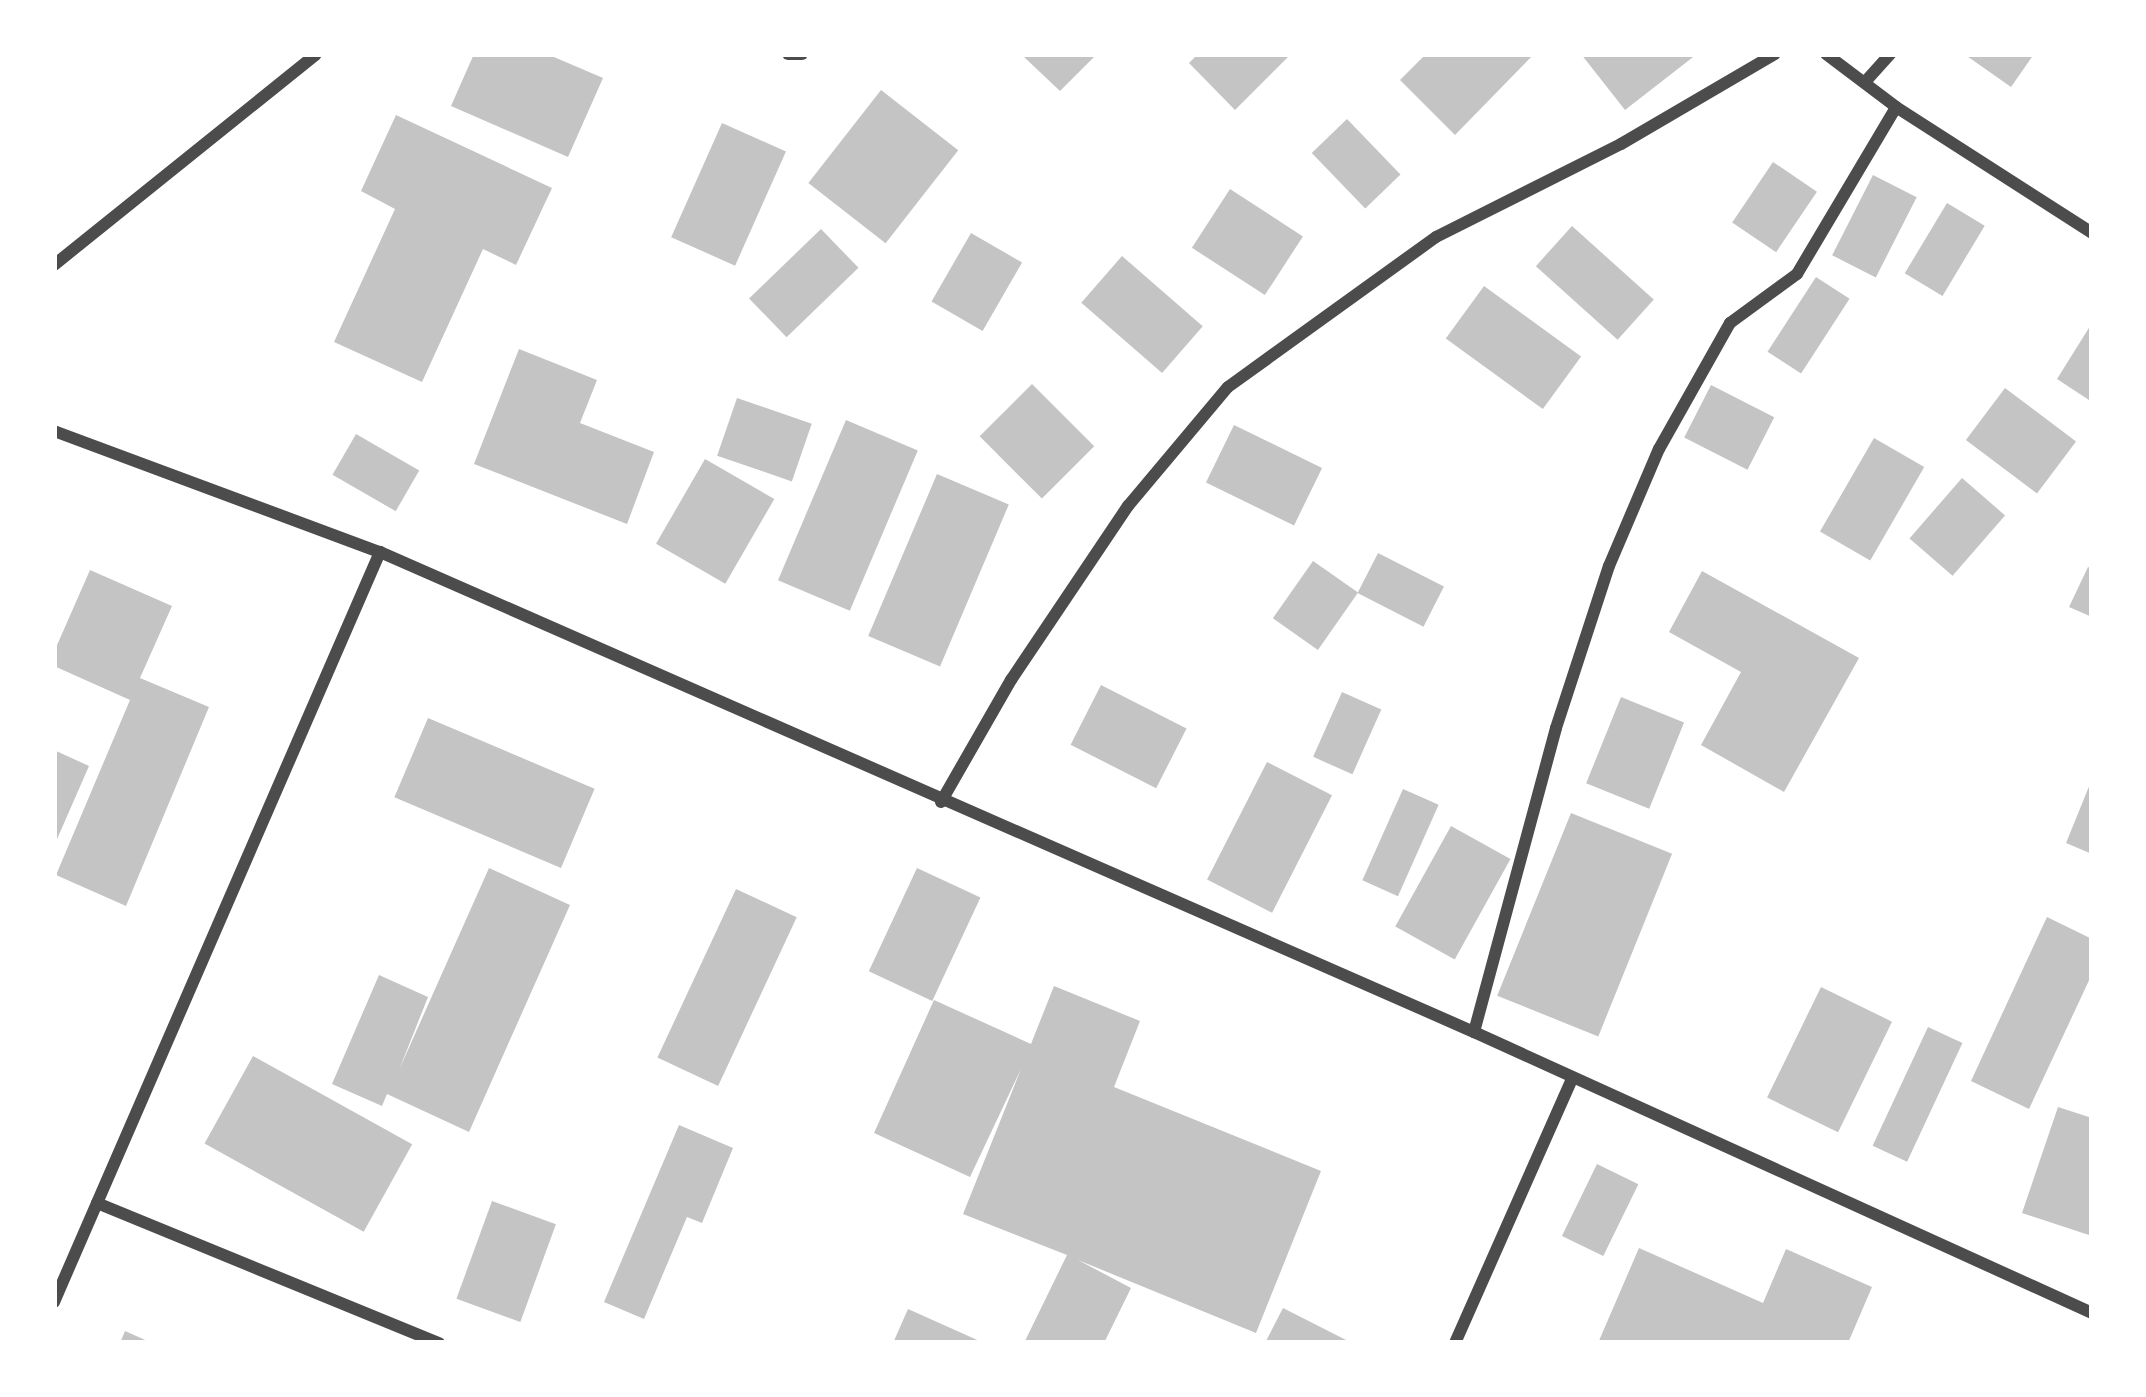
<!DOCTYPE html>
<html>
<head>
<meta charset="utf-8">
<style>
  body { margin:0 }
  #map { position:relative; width:2146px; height:1397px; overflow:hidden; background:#fff; font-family:"Alegreya Sans",sans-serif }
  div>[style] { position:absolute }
  .building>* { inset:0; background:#c4c4c4; transform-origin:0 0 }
  .minor>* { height:12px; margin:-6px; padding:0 6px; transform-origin:6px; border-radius:6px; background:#4c4c4c }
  span { translate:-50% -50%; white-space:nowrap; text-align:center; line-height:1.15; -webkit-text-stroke:9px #fff; paint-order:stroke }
  .frame { position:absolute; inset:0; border:57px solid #fff; pointer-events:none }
</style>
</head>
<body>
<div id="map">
  <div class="building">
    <div style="clip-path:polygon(474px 54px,547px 54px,603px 78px,568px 157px,451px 106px)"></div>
    <div style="clip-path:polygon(1027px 54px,1097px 54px,1060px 91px,1024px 57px)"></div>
    <div style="clip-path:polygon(1198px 54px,1291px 54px,1235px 110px,1189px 63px)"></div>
    <div style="clip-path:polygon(1426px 54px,1534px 54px,1455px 135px,1400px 80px)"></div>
    <div style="clip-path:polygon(1581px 54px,1697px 54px,1625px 110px)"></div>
    <div style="clip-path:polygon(1964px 54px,2034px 54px,2011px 87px)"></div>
    <div style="left:881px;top:90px;width:98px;height:118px;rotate:38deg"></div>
    <div style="clip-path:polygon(396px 115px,552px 188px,516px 265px,483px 249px,422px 382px,334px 342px,395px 209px,361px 191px)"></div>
    <div style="left:1347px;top:119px;width:77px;height:49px;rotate:46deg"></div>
    <div style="left:722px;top:123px;width:70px;height:125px;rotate:24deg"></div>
    <div style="left:1773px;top:162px;width:53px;height:73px;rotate:34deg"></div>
    <div style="left:1873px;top:175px;width:49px;height:90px;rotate:27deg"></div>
    <div style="left:1230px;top:189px;width:87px;height:70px;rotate:33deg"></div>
    <div style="left:1947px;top:203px;width:44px;height:82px;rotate:31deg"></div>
    <div style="left:1572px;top:226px;width:110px;height:54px;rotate:42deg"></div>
    <div style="left:821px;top:229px;width:54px;height:100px;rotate:46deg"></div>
    <div style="left:971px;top:233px;width:59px;height:79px;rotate:30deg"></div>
    <div style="left:1122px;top:256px;width:107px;height:62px;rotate:41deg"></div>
    <div style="left:1816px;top:277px;width:40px;height:89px;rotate:33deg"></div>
    <div style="left:1484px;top:286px;width:120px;height:65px;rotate:36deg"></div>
    <div style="clip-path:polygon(2092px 323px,2092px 402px,2057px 379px)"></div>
    <div style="clip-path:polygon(519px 349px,597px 380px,580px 423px,654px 452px,627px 524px,474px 464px)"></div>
    <div style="left:1032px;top:384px;width:88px;height:74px;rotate:45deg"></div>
    <div style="left:1711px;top:385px;width:71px;height:59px;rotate:27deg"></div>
    <div style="left:2005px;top:388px;width:89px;height:65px;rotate:37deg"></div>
    <div style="left:737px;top:398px;width:79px;height:61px;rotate:19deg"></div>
    <div style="left:846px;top:420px;width:78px;height:174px;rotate:23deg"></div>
    <div style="left:1234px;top:425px;width:98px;height:64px;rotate:26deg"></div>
    <div style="left:356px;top:434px;width:73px;height:47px;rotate:30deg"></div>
    <div style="left:1874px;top:438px;width:58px;height:108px;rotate:30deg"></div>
    <div style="left:705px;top:459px;width:80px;height:98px;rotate:30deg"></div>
    <div style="left:937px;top:474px;width:78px;height:176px;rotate:23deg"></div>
    <div style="left:1962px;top:478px;width:57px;height:80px;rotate:41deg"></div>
    <div style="left:1378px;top:553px;width:74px;height:45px;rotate:27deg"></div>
    <div style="left:1313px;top:561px;width:55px;height:70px;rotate:35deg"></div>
    <div style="clip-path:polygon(2088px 567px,2092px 569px,2092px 617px,2069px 607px)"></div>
    <div style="clip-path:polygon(90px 570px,172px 606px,140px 678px,209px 707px,126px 906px,56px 875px,130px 700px,54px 666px,54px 652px)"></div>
    <div style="clip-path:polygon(1702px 571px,1859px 658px,1784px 792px,1701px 745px,1741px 672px,1669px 632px)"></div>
    <div style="left:1101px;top:685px;width:96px;height:67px;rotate:27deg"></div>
    <div style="left:1342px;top:692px;width:43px;height:71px;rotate:24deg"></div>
    <div style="left:1621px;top:697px;width:68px;height:93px;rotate:22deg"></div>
    <div style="left:428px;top:718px;width:181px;height:86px;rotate:23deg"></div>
    <div style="clip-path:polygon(54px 750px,89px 766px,54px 846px)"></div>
    <div style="left:1267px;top:762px;width:73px;height:132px;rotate:27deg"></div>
    <div style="clip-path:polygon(2092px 779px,2092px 854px,2066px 843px)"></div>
    <div style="left:1403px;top:789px;width:39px;height:100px;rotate:24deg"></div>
    <div style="left:1571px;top:813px;width:109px;height:197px;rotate:22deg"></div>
    <div style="left:1451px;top:826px;width:68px;height:115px;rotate:29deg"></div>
    <div style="clip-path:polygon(489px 868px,570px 905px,469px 1132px,387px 1094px,382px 1106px,332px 1084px,379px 975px,428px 997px,399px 1070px)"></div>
    <div style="left:917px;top:868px;width:70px;height:114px;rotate:25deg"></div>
    <div style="left:736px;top:889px;width:67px;height:186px;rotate:25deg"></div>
    <div style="clip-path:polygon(2047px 917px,2092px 939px,2092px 974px,2029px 1109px,1971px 1081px)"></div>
    <div style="clip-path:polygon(1054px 986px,1140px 1021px,1114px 1087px,1321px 1171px,1256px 1333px,1078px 1260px,1131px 1288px,1104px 1343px,1024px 1343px,1067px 1255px,963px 1214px,1021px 1069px,970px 1177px,874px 1133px,934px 1000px,1031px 1044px)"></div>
    <div style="left:1821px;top:987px;width:79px;height:123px;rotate:26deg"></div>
    <div style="left:1928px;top:1027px;width:38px;height:131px;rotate:25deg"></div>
    <div style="left:253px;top:1056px;width:182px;height:100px;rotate:29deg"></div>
    <div style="clip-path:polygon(2058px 1107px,2092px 1118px,2092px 1236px,2022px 1213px)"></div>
    <div style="clip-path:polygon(679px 1125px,733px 1148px,702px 1223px,687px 1217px,644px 1319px,604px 1302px)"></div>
    <div style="left:1597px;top:1164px;width:46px;height:80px;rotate:26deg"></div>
    <div style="left:492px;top:1201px;width:68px;height:104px;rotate:20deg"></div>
    <div style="clip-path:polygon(1639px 1248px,1763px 1303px,1786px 1249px,1872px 1287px,1848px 1343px,1598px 1343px)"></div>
    <div style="clip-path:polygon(1283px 1308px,1352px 1343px,1265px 1343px)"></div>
    <div style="clip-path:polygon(908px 1309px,984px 1343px,893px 1343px)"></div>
    <div style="clip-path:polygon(125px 1331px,152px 1343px,120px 1343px)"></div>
  </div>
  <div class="minor">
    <div style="left:788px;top:54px;width:14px"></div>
    <div style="left:1826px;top:54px;width:88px;rotate:37.1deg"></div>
    <div style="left:1896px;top:107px;width:233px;rotate:32.7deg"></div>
    <div style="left:1865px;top:82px;width:38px;rotate:-48deg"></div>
    <div style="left:54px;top:265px;width:336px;rotate:-38.8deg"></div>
    <div style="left:54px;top:431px;width:348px;rotate:20.4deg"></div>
    <div style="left:380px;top:552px;width:1195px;rotate:23.69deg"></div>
    <div style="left:1474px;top:1032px;width:679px;rotate:24.45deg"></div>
    <div style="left:941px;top:802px;width:141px;rotate:-60.2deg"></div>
    <div style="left:1011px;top:680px;width:210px;rotate:-56.1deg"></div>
    <div style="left:1128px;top:506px;width:155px;rotate:-50deg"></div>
    <div style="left:1228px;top:387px;width:256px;rotate:-35.8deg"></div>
    <div style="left:1436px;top:237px;width:207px;rotate:-26.7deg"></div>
    <div style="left:1621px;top:144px;width:178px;rotate:-30.3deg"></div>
    <div style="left:1474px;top:1032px;width:315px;rotate:-74.9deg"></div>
    <div style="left:1556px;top:728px;width:170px;rotate:-71.9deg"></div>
    <div style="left:1609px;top:566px;width:127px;rotate:-66.9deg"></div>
    <div style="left:1659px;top:449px;width:145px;rotate:-60.6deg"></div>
    <div style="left:1730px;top:323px;width:83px;rotate:-36.2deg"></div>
    <div style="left:1797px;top:274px;width:194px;rotate:-59.3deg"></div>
    <div style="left:97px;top:1203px;width:370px;rotate:22.3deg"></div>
    <div style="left:54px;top:1302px;width:818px;rotate:-66.51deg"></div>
    <div style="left:1455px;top:1343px;width:289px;rotate:-66.1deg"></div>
  </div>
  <div class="frame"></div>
</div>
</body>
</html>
